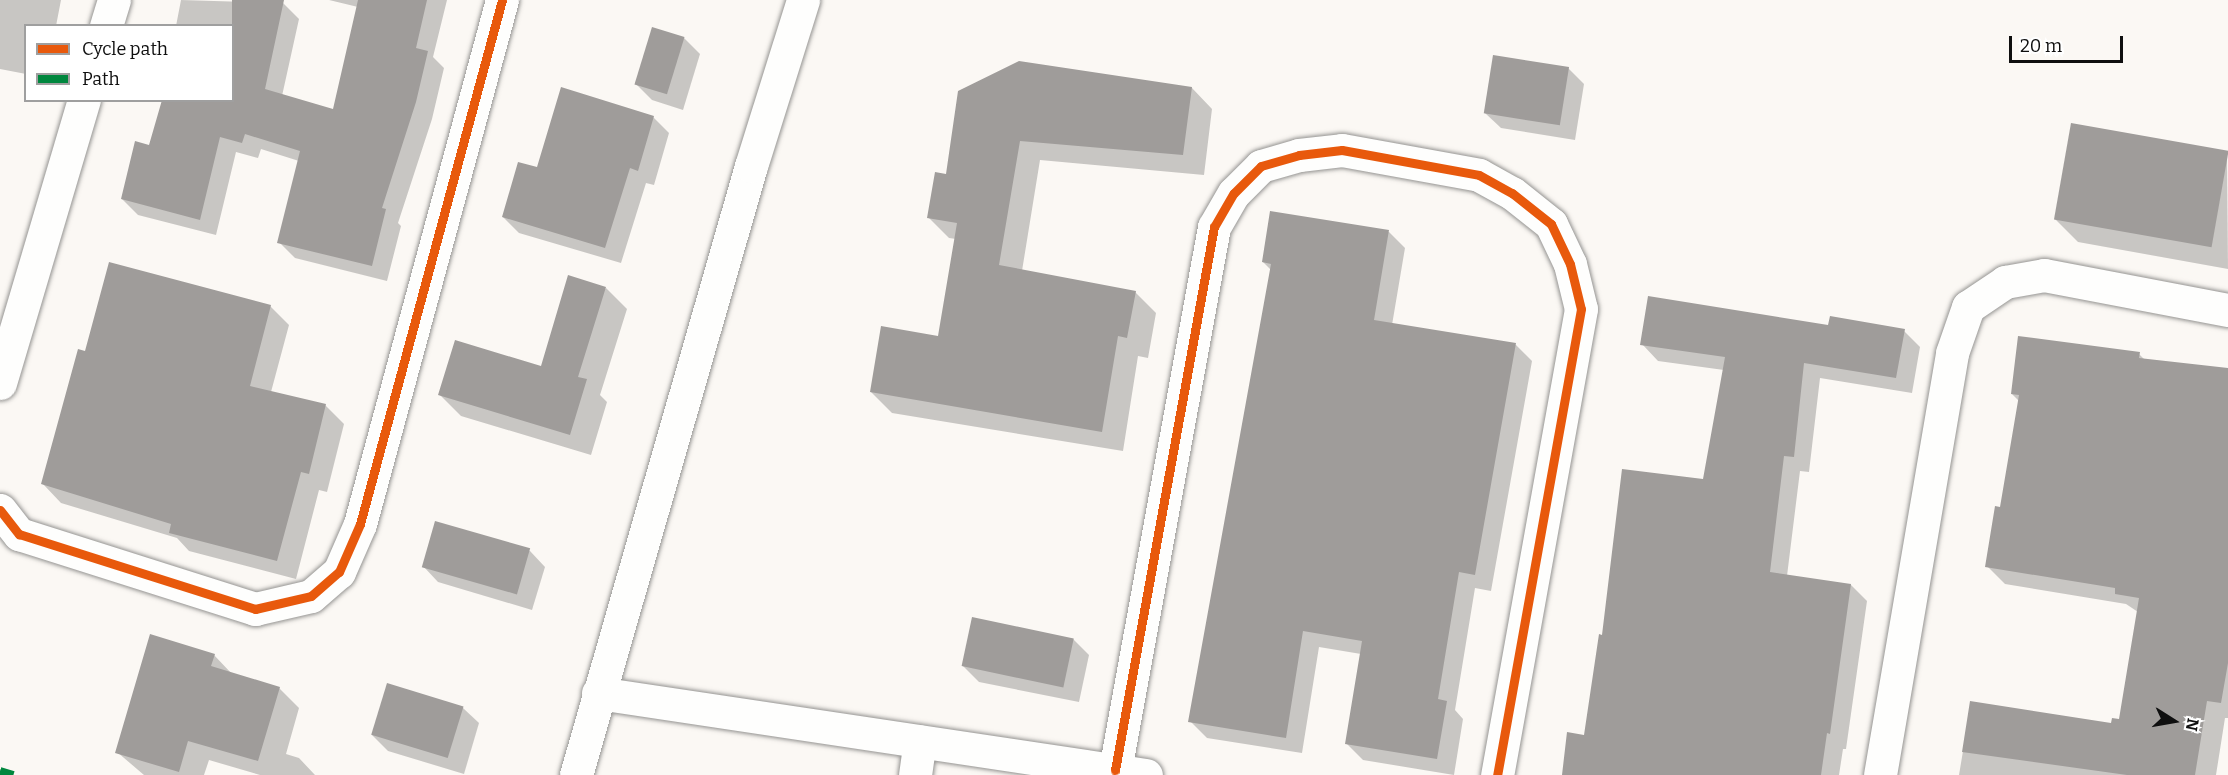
<!DOCTYPE html>
<html>
<head>
<meta charset="utf-8">
<style>
  body { margin:0 }
  #map { position:relative; width:2228px; height:775px; overflow:hidden; background:#fbf8f4; font-family:Bitter,serif }
  div>[style] { position:absolute }
  .shadow>* { inset:0; background:#0003 }
  .building>* { inset:0; background:#9f9c9a; transform-origin:0 0 }
  .roads { filter:drop-shadow(0 0 2px #959492) drop-shadow(0 0 2px #959492) }
  .minor>* { height:33px; margin:-16.5px; padding:0 16.5px; transform-origin:16.5px; border-radius:16.5px; background:#fefefd }
  .quiet>* { height:8px; margin-top:-4px; transform-origin:0; background:repeating-linear-gradient(90deg,#00873e 0 15px,transparent 0 23px) }
  .cycleway>* { height:9px; margin:-4.5px; padding:0 4.5px; transform-origin:4.5px; border-radius:4.5px; background:#e8590c }
  span { translate:-50% -50%; white-space:nowrap; text-align:center; line-height:1.15; -webkit-text-stroke:6px #fff; paint-order:stroke }
  .legend { position:absolute; left:24px; top:24px; width:210px; height:78px; box-sizing:border-box; background:#fff; border:2px solid #9f9f9f; margin:0; padding:8px 10px; list-style:none; font-size:18px; color:#0f0f0f }
  .legend li { display:flex; align-items:center; gap:12px; height:30px }
  .legend b { width:30px; border:2px solid #9f9f9f }
  .north { position:absolute; left:2144px; top:691px; width:60px; height:60px; -webkit-text-stroke:4px #fff; paint-order:stroke; rotate:101deg; font-size:16px; font-weight:700; line-height:24px; text-align:center; color:#0f0f0f }
  .north::after { content:''; display:block; margin:auto; width:21px; height:27px; background:#0f0f0f; clip-path:polygon(50% 0,100% 100%,50% 72%,0 100%) }
  .scale { position:absolute; left:2009px; top:36px; width:114px; height:27px; box-sizing:border-box; border:3px solid #0f0f0f; border-top:0; padding-left:8px; font-size:18px; line-height:21px; white-space:nowrap; color:#0f0f0f; -webkit-text-stroke:4px #fff; paint-order:stroke }
</style>
</head>
<body>
<div id="map">
  <div class="shadow">
    <div style="clip-path:polygon(0 0,61px 0,56px 26px,26px 26px,26px 74px,0 69px)"></div>
    <div style="clip-path:polygon(181px 0,283px 3px,299px 19px,282px 96px,334px 111px,358px 7px,329px 0,447px 0,433px 57px,444px 68px,432px 119px,398px 223px,401px 226px,387px 281px,295px 258px,279px 242px,299px 161px,261px 149px,258px 158px,236px 152px,216px 235px,138px 215px,122px 199px,150px 146px,232px 100px,232px 26px,176px 26px)"></div>
    <div style="clip-path:polygon(684px 38px,700px 54px,683px 110px,652px 100px,636px 84px)"></div>
    <div style="clip-path:polygon(1568px 68px,1584px 84px,1575px 140px,1501px 128px,1485px 113px)"></div>
    <div style="clip-path:polygon(1192px 88px,1212px 109px,1204px 175px,1040px 160px,1022px 271px,1135px 292px,1156px 313px,1148px 358px,1138px 356px,1123px 451px,892px 413px,871px 392px,939px 338px,956px 239px,949px 238px,929px 218px,947px 175px,960px 92px)"></div>
    <div style="clip-path:polygon(653px 117px,669px 133px,654px 185px,646px 183px,621px 263px,519px 233px,503px 217px,538px 169px)"></div>
    <div style="clip-path:polygon(2227px 153px,2228px 269px,2078px 242px,2055px 219px)"></div>
    <div style="clip-path:polygon(1271px 212px,1389px 232px,1405px 248px,1392px 325px,1516px 345px,1532px 361px,1491px 591px,1475px 588px,1455px 710px,1463px 719px,1454px 775px,1363px 760px,1347px 744px,1361px 654px,1319px 647px,1302px 753px,1207px 738px,1190px 721px,1271px 270px,1263px 262px)"></div>
    <div style="clip-path:polygon(606px 288px,627px 309px,600px 395px,607px 402px,591px 455px,461px 416px,440px 395px,542px 368px)"></div>
    <div style="clip-path:polygon(270px 306px,289px 325px,271px 392px,325px 405px,344px 424px,327px 492px,319px 490px,296px 579px,189px 551px,177px 538px,61px 503px,43px 484px,86px 353px)"></div>
    <div style="clip-path:polygon(1830px 327px,1904px 331px,1920px 347px,1912px 393px,1820px 378px,1809px 472px,1800px 471px,1787px 576px,1851px 585px,1867px 601px,1846px 749px,1843px 749px,1839px 775px,1563px 775px,1586px 736px,1603px 636px,1704px 481px,1724px 370px,1658px 361px,1642px 344px)"></div>
    <div style="clip-path:polygon(2139px 354px,2146px 361px,2228px 370px,2228px 718px,2225px 718px,2216px 775px,1959px 775px,1971px 703px,2113px 725px,2120px 721px,2138px 612px,2126px 604px,2005px 584px,1987px 566px,2001px 509px,2019px 401px,2012px 394px)"></div>
    <div style="clip-path:polygon(436px 523px,530px 551px,545px 567px,532px 610px,438px 582px,423px 566px)"></div>
    <div style="clip-path:polygon(1073px 639px,1089px 655px,1079px 702px,979px 682px,963px 666px)"></div>
    <div style="clip-path:polygon(214px 655px,232px 674px,279px 688px,299px 708px,286px 754px,299px 758px,315px 775px,260px 775px,209px 760px,204px 775px,144px 775px,117px 752px)"></div>
    <div style="clip-path:polygon(463px 708px,479px 723px,464px 774px,388px 751px,372px 735px)"></div>
  </div>
  <div class="building">
    <div style="clip-path:polygon(232px 0,284px 0,265px 89px,333px 109px,358px 0,427px 0,416px 48px,428px 51px,416px 102px,382px 208px,386px 209px,372px 266px,277px 243px,300px 151px,245px 134px,242px 143px,220px 137px,200px 220px,121px 199px,135px 141px,149px 145px,162px 100px,232px 100px)"></div>
    <div style="left:652px;top:27px;width:34px;height:60px;rotate:17deg"></div>
    <div style="left:1493px;top:55px;width:77px;height:59px;rotate:9deg"></div>
    <div style="clip-path:polygon(1019px 61px,1192px 87px,1183px 155px,1020px 141px,999px 265px,1136px 291px,1127px 338px,1118px 336px,1102px 432px,870px 392px,881px 326px,938px 336px,957px 223px,927px 218px,935px 172px,946px 174px,958px 91px)"></div>
    <div style="clip-path:polygon(561px 87px,654px 116px,638px 171px,630px 168px,605px 248px,502px 217px,518px 162px,537px 167px)"></div>
    <div style="left:2071px;top:123px;width:160px;height:98px;rotate:10deg"></div>
    <div style="clip-path:polygon(1270px 211px,1389px 230px,1374px 320px,1516px 343px,1475px 575px,1459px 572px,1438px 699px,1447px 701px,1437px 759px,1345px 744px,1362px 641px,1303px 631px,1286px 738px,1188px 722px,1271px 264px,1262px 262px)"></div>
    <div style="clip-path:polygon(109px 262px,271px 305px,250px 386px,326px 404px,309px 474px,301px 472px,277px 561px,169px 533px,171px 524px,41px 484px,78px 349px,85px 351px)"></div>
    <div style="clip-path:polygon(568px 275px,606px 287px,578px 377px,587px 379px,570px 435px,438px 395px,455px 340px,541px 366px)"></div>
    <div style="clip-path:polygon(1648px 296px,1828px 325px,1830px 316px,1905px 329px,1896px 378px,1804px 363px,1794px 457px,1784px 456px,1770px 572px,1851px 584px,1830px 734px,1827px 733px,1821px 775px,1562px 775px,1567px 732px,1584px 735px,1599px 634px,1602px 635px,1622px 469px,1703px 479px,1725px 357px,1640px 345px)"></div>
    <div style="clip-path:polygon(2018px 336px,2140px 352px,2139px 358px,2228px 368px,2228px 663px,2221px 703px,2207px 701px,2195px 775px,2127px 775px,1962px 752px,1970px 701px,2111px 723px,2112px 718px,2119px 719px,2139px 598px,2115px 594px,2115px 588px,1985px 567px,1995px 506px,2000px 507px,2019px 395px,2011px 394px)"></div>
    <div style="left:435px;top:521px;width:99px;height:48px;rotate:16deg"></div>
    <div style="left:972px;top:617px;width:104px;height:50px;rotate:12deg"></div>
    <div style="clip-path:polygon(150px 634px,215px 654px,211px 666px,280px 687px,258px 761px,188px 741px,179px 772px,115px 753px)"></div>
    <div style="left:387px;top:683px;width:80px;height:54px;rotate:17deg"></div>
  </div>
  <div class="roads">
    <div class="minor">
      <div style="left:106px;top:26px;width:27px;rotate:-73deg"></div>
      <div style="left:0;top:383px;width:295px;rotate:-73.5deg"></div>
      <div style="left:0;top:510px;width:31px;rotate:52deg"></div>
      <div style="left:19px;top:534px;width:248px;rotate:17.6deg"></div>
      <div style="left:255px;top:609px;width:57px;rotate:-13.1deg"></div>
      <div style="left:311px;top:596px;width:37px;rotate:-41deg"></div>
      <div style="left:339px;top:572px;width:52px;rotate:-66.4deg"></div>
      <div style="left:360px;top:524px;width:543px;rotate:-74.84deg"></div>
      <div style="left:598px;top:693px;width:554px;rotate:8.51deg"></div>
      <div style="left:1115px;top:770px;width:552px;rotate:-79.67deg"></div>
      <div style="left:1214px;top:227px;width:39px;rotate:-60deg"></div>
      <div style="left:1234px;top:193px;width:38px;rotate:-45deg"></div>
      <div style="left:1261px;top:166px;width:40px;rotate:-16deg"></div>
      <div style="left:1299px;top:155px;width:43px;rotate:-6.6deg"></div>
      <div style="left:1342px;top:150px;width:139px;rotate:10.3deg"></div>
      <div style="left:1479px;top:175px;width:38px;rotate:29deg"></div>
      <div style="left:1512px;top:193px;width:50px;rotate:38.5deg"></div>
      <div style="left:1551px;top:224px;width:44px;rotate:64.6deg"></div>
      <div style="left:1570px;top:264px;width:46px;rotate:76.3deg"></div>
      <div style="left:1581px;top:309px;width:474px;rotate:100.2deg"></div>
      <div style="left:576px;top:775px;width:634px;rotate:-73.97deg"></div>
      <div style="left:751px;top:166px;width:174px;rotate:-72.6deg"></div>
      <div style="left:915px;top:775px;width:34px;rotate:-82deg"></div>
      <div style="left:1880px;top:775px;width:428px;rotate:-80.3deg"></div>
      <div style="left:1952px;top:353px;width:49px;rotate:-70.8deg"></div>
      <div style="left:1968px;top:307px;width:45px;rotate:-34deg"></div>
      <div style="left:2005px;top:282px;width:40px;rotate:-10deg"></div>
      <div style="left:2044px;top:275px;width:187px;rotate:10.8deg"></div>
    </div>
  </div>
  <div class="quiet">
    <div style="left:0;top:771px;width:14px;rotate:17deg"></div>
  </div>
  <div class="cycleway">
    <div style="left:0;top:510px;width:31px;rotate:52deg"></div>
    <div style="left:19px;top:534px;width:248px;rotate:17.6deg"></div>
    <div style="left:255px;top:609px;width:57px;rotate:-13.1deg"></div>
    <div style="left:311px;top:596px;width:37px;rotate:-41deg"></div>
    <div style="left:339px;top:572px;width:52px;rotate:-66.4deg"></div>
    <div style="left:360px;top:524px;width:543px;rotate:-74.84deg"></div>
    <div style="left:1115px;top:770px;width:552px;rotate:-79.67deg"></div>
    <div style="left:1214px;top:227px;width:39px;rotate:-60deg"></div>
    <div style="left:1234px;top:193px;width:38px;rotate:-45deg"></div>
    <div style="left:1261px;top:166px;width:40px;rotate:-16deg"></div>
    <div style="left:1299px;top:155px;width:43px;rotate:-6.6deg"></div>
    <div style="left:1342px;top:150px;width:139px;rotate:10.3deg"></div>
    <div style="left:1479px;top:175px;width:38px;rotate:29deg"></div>
    <div style="left:1512px;top:193px;width:50px;rotate:38.5deg"></div>
    <div style="left:1551px;top:224px;width:44px;rotate:64.6deg"></div>
    <div style="left:1570px;top:264px;width:46px;rotate:76.3deg"></div>
    <div style="left:1581px;top:309px;width:474px;rotate:100.2deg"></div>
  </div>
  <ul class="legend">
  <li><b style="height:8px;background:#e8590c"></b>Cycle path</li>
  <li><b style="height:8px;background:#00873e"></b>Path</li>
  </ul>
  <div class="north">N</div>
  <div class="scale">20 m</div>
</div>
</body>
</html>
